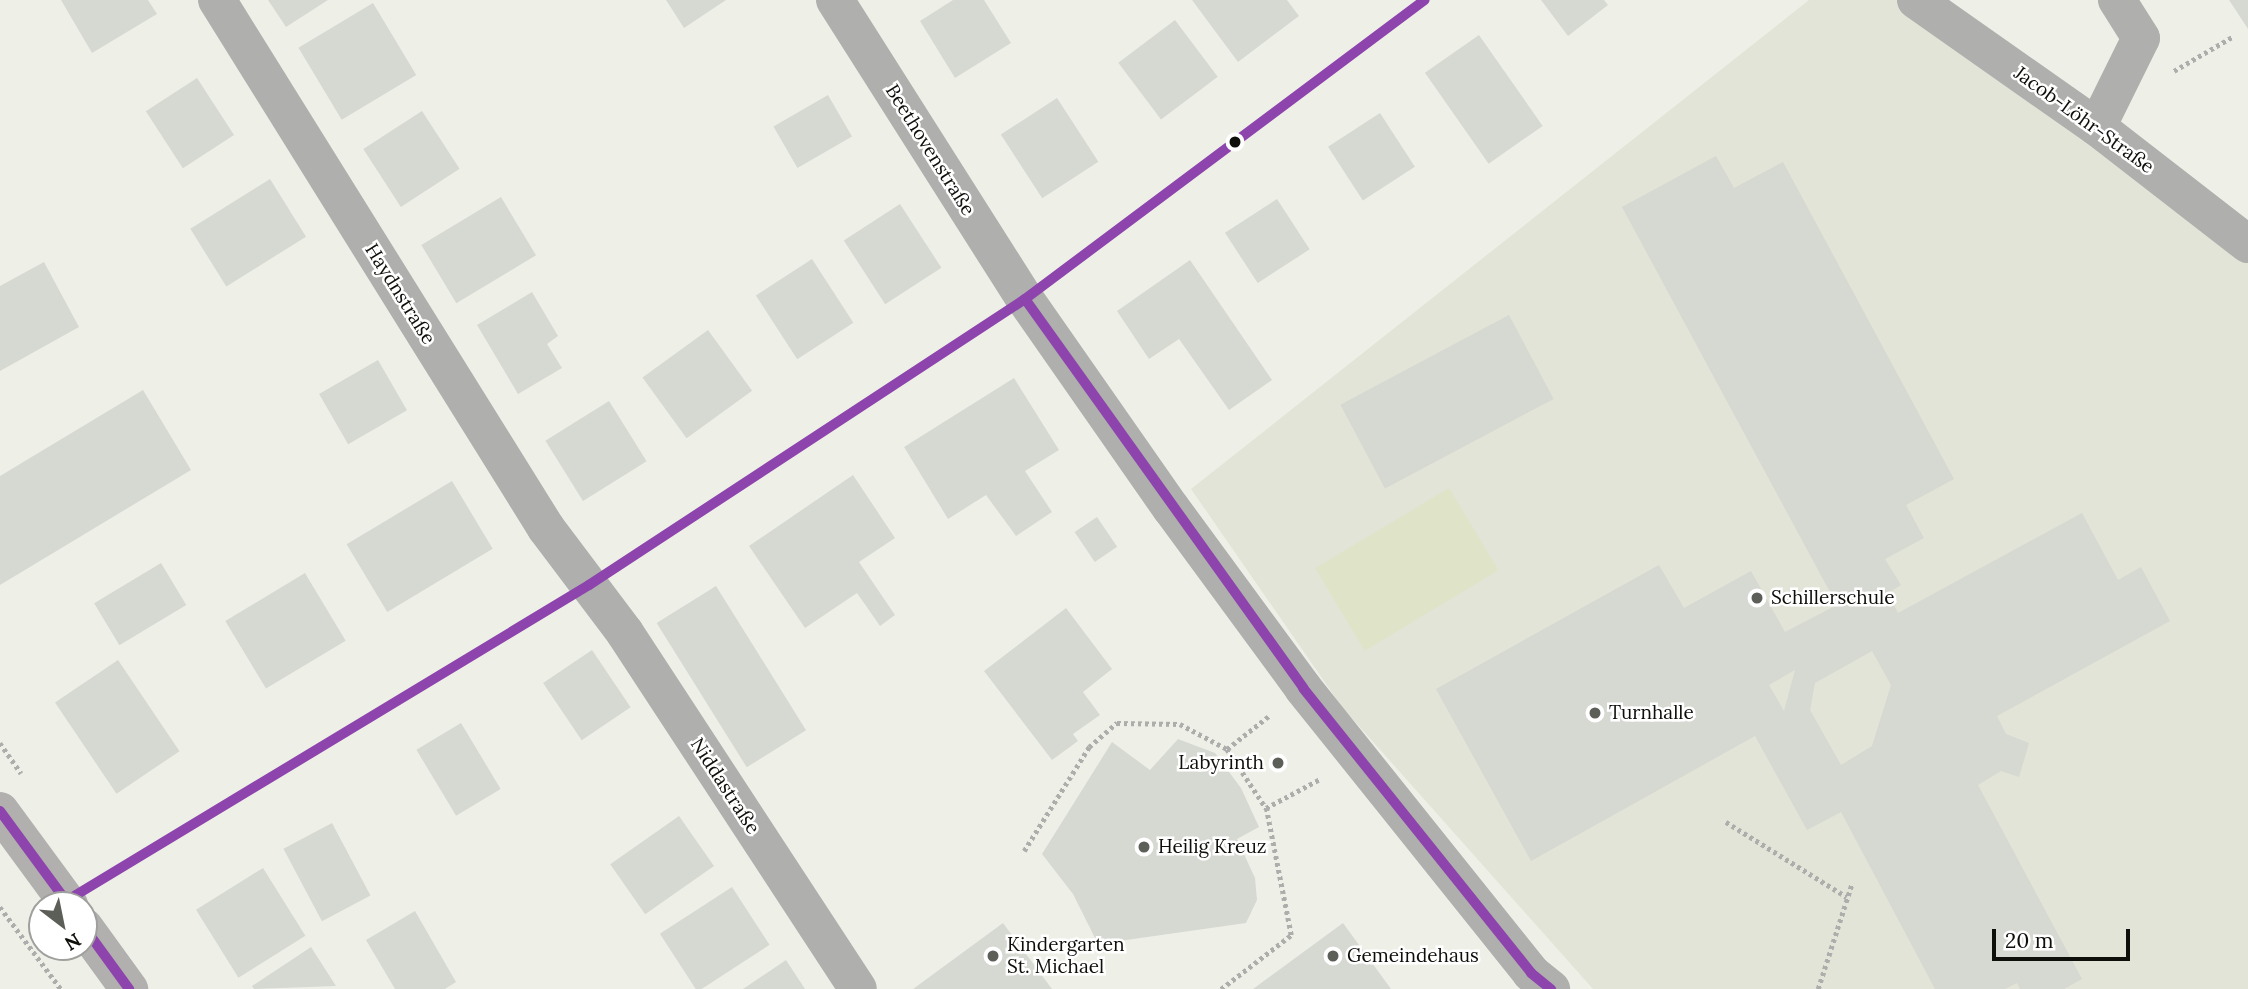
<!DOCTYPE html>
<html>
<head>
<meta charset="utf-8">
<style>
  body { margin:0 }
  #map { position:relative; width:2248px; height:989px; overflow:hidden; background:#eef0e8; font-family:Lora,serif }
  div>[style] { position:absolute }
  .built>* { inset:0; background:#e1e4d6 }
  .green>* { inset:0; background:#dfe4c8; transform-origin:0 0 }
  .building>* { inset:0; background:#d6d8d2; transform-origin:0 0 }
  .path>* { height:4.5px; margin-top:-2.25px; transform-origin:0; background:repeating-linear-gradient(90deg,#adadab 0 3.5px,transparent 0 7px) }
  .minor>* { height:38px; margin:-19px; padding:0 19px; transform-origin:19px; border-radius:19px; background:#afafae }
  .major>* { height:38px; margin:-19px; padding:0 19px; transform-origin:19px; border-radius:19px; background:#b2b0af }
  .bus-1>* { height:10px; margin:-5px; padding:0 5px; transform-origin:5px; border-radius:5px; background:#8e44ad }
  .dots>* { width:19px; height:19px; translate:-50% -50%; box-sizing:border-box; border:4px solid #fff; border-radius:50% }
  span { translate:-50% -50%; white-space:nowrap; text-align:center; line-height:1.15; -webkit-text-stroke:5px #fff; paint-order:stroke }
  .street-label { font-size:19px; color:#0e0f0a }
  .poi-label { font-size:19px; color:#0e0f0a }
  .left { translate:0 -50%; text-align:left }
  .right { translate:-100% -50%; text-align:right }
  .north { position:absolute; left:28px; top:891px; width:70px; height:70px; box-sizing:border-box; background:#fff; border:2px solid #9f9f9d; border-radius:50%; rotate:148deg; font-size:19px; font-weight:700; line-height:28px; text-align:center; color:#0e0f0a }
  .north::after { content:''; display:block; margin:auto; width:24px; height:32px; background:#5c5e58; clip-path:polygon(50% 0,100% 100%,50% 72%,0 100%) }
  .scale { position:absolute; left:1992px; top:929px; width:138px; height:32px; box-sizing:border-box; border:4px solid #0e0f0a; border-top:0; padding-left:9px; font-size:21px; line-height:24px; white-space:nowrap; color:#0e0f0a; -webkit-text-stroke:5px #fff; paint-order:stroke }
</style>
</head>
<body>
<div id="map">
  <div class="built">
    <div style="clip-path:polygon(1809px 0,1916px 0,2248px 247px,2248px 989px,1593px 989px,1342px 707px,1191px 489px)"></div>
  </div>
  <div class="green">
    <div style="left:1449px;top:488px;width:96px;height:156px;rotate:59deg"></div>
  </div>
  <div class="building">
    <div style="clip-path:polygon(61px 0,148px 0,157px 14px,92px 53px)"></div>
    <div style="clip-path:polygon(268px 0,328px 0,286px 27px)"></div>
    <div style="clip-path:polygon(666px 0,726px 0,684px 28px)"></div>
    <div style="clip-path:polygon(953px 0,984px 0,1011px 43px,955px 78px,920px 21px)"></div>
    <div style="clip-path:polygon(1192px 0,1287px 0,1299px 16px,1238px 62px)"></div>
    <div style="clip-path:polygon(1541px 0,1604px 0,1608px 5px,1568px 36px)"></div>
    <div style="clip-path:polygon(2229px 0,2248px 0,2248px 29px)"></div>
    <div style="left:373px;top:3px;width:84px;height:87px;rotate:59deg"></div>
    <div style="left:1175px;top:20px;width:71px;height:71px;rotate:53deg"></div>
    <div style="left:1479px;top:35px;width:111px;height:66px;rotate:55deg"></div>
    <div style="left:197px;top:78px;width:68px;height:61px;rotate:57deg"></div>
    <div style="left:828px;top:95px;width:48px;height:63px;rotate:60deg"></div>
    <div style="left:1057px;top:98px;width:76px;height:67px;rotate:57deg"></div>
    <div style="left:422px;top:111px;width:69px;height:70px;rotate:57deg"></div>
    <div style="left:1380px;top:113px;width:64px;height:62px;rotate:57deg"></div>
    <div style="clip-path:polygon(evenodd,1716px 156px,1734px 188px,1783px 162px,1954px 479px,1906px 505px,1924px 538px,1885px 559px,1901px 585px,1888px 593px,1898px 613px,2082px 513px,2118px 580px,2141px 567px,2170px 621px,1997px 716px,2006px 734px,2029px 743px,2019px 777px,2001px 771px,1978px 785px,2082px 979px,2064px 989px,2020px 989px,2017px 983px,2005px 989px,1935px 989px,1841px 812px,1807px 830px,1755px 736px,1531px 861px,1436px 689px,1659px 565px,1684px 608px,1751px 571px,1785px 632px,1837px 605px,1622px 207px,1716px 156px,1872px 651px,1891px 685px,1872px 746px,1841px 765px,1810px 710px,1815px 683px,1872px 651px,1716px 156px,1795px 670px,1784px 711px,1769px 685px,1795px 670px)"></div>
    <div style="left:270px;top:179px;width:68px;height:94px;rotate:58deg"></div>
    <div style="left:501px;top:197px;width:68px;height:93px;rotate:59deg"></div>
    <div style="left:1277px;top:199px;width:60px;height:62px;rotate:57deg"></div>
    <div style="left:900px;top:204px;width:76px;height:67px;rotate:57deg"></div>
    <div style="left:812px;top:259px;width:76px;height:67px;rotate:57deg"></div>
    <div style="clip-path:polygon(1190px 260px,1272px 380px,1229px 410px,1179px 339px,1149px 359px,1117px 311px)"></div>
    <div style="clip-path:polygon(44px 262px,79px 327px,0 371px,0 286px)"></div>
    <div style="clip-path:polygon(532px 292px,558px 336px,547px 344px,562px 368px,518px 394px,477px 325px)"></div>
    <div style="left:1509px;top:315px;width:95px;height:191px;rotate:62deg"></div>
    <div style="left:708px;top:330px;width:75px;height:81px;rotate:54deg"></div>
    <div style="left:378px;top:360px;width:58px;height:68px;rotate:60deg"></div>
    <div style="clip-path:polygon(1014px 378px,1059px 450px,1025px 471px,1052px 512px,1016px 536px,986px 495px,948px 519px,904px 447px)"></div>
    <div style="clip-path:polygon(143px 390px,191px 470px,0 585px,0 476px)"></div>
    <div style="left:609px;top:401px;width:71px;height:75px;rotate:58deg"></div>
    <div style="clip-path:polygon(853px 475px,895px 538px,859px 562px,895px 615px,880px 626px,857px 593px,805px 628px,749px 546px)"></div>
    <div style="left:452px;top:481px;width:79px;height:123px;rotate:59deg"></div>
    <div style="left:1097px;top:517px;width:36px;height:27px;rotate:56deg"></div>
    <div style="left:161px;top:563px;width:49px;height:78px;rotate:59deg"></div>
    <div style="left:305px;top:573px;width:79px;height:93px;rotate:59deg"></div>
    <div style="left:716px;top:586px;width:170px;height:70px;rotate:58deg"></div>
    <div style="clip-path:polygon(1066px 608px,1112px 669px,1083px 692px,1100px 715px,1073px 734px,1078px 741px,1052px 760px,984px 671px)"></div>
    <div style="left:592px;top:650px;width:69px;height:59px;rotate:56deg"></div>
    <div style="left:118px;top:660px;width:110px;height:76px;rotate:56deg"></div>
    <div style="left:461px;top:723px;width:77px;height:52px;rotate:59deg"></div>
    <div style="clip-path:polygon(1178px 739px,1215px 753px,1241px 788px,1259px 827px,1237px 839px,1255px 878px,1257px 900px,1246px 923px,1098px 944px,1073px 894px,1042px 854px,1112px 742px,1150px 770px)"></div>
    <div style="left:679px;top:816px;width:61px;height:84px;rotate:55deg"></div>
    <div style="left:332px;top:823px;width:82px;height:55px;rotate:62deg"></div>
    <div style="left:263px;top:868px;width:80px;height:79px;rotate:58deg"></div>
    <div style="left:732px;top:887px;width:69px;height:86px;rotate:57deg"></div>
    <div style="clip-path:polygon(415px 911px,456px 982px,445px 989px,395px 989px,366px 940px)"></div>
    <div style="clip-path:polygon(1003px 923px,1052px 989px,913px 989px)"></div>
    <div style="clip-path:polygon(1343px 923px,1391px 989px,1253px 989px)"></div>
    <div style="clip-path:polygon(311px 947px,336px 986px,254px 989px,252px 986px)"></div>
    <div style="clip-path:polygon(786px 960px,805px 989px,743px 989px)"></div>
  </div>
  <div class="path">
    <div style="left:2174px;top:71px;width:69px;rotate:-30.3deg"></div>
    <div style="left:0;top:743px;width:37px;rotate:55deg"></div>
    <div style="left:1227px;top:749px;width:71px;rotate:56.5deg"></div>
    <div style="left:1726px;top:822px;width:142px;rotate:31.8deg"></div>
    <div style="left:1024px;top:851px;width:123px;rotate:-58deg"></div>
    <div style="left:1089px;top:747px;width:37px;rotate:-41deg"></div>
    <div style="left:1117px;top:723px;width:63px;rotate:0.9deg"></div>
    <div style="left:1180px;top:724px;width:53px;rotate:28deg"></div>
    <div style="left:1227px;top:749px;width:55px;rotate:-38.3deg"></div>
    <div style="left:0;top:907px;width:102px;rotate:53.4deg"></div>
    <div style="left:1221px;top:989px;width:88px;rotate:-37.6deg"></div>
    <div style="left:1291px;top:935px;width:129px;rotate:-101.1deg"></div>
    <div style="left:1266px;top:808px;width:61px;rotate:-28.2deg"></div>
    <div style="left:1818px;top:989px;width:111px;rotate:-72.2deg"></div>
  </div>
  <div class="minor">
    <div style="left:217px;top:0;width:622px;rotate:58.07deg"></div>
    <div style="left:546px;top:528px;width:131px;rotate:53deg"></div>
    <div style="left:625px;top:633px;width:425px;rotate:56.8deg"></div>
    <div style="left:835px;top:0;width:354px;rotate:57.6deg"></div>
    <div style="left:1025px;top:299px;width:255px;rotate:55.1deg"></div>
    <div style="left:1171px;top:508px;width:223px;rotate:53.7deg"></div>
    <div style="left:1303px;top:688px;width:365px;rotate:51.3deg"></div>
    <div style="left:1531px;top:973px;width:26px;rotate:39deg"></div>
    <div style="left:1916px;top:0;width:221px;rotate:35.1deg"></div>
    <div style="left:2097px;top:127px;width:191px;rotate:37.8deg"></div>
    <div style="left:2097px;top:127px;width:99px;rotate:-63.7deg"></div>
    <div style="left:2141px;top:38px;width:45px;rotate:-122.3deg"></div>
  </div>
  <div class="major">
    <div style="left:0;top:811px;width:117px;rotate:53.7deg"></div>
    <div style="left:84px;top:927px;width:77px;rotate:54deg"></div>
  </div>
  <div class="bus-1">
    <div style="left:1025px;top:299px;width:478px;rotate:54.4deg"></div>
    <div style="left:1303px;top:688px;width:365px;rotate:51.3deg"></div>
    <div style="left:1531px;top:973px;width:26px;rotate:39deg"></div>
    <div style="left:0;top:811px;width:117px;rotate:53.7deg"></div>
    <div style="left:66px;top:901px;width:611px;rotate:-31.14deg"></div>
    <div style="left:589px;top:585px;width:521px;rotate:-33.26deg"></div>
    <div style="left:1025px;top:299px;width:499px;rotate:-36.8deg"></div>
    <div style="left:84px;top:927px;width:77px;rotate:54deg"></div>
  </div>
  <div class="dots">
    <div style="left:1235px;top:142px;background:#0e0f0a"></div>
    <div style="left:1757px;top:598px;background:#5c5e58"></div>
    <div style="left:1595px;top:713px;background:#5c5e58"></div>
    <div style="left:1278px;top:763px;background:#5c5e58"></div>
    <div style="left:1144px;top:847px;background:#5c5e58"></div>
    <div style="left:993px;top:956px;background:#5c5e58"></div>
    <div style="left:1333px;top:956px;background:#5c5e58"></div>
  </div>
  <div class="street-label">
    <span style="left:2084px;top:120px;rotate:36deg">Jacob-Löhr-Straße</span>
    <span style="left:930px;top:150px;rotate:58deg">Beethovenstraße</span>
    <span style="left:400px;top:294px;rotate:58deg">Haydnstraße</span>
    <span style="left:725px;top:786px;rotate:57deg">Niddastraße</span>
  </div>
  <div class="poi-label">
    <span class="left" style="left:1771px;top:598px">Schillerschule</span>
    <span class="left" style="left:1609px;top:713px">Turnhalle</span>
    <span class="right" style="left:1264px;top:763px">Labyrinth</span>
    <span class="left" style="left:1158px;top:847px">Heilig Kreuz</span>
    <span class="left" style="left:1007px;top:956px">Kindergarten<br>St. Michael</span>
    <span class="left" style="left:1347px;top:956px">Gemeindehaus</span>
  </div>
  <div class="north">N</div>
  <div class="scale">20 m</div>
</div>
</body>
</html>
